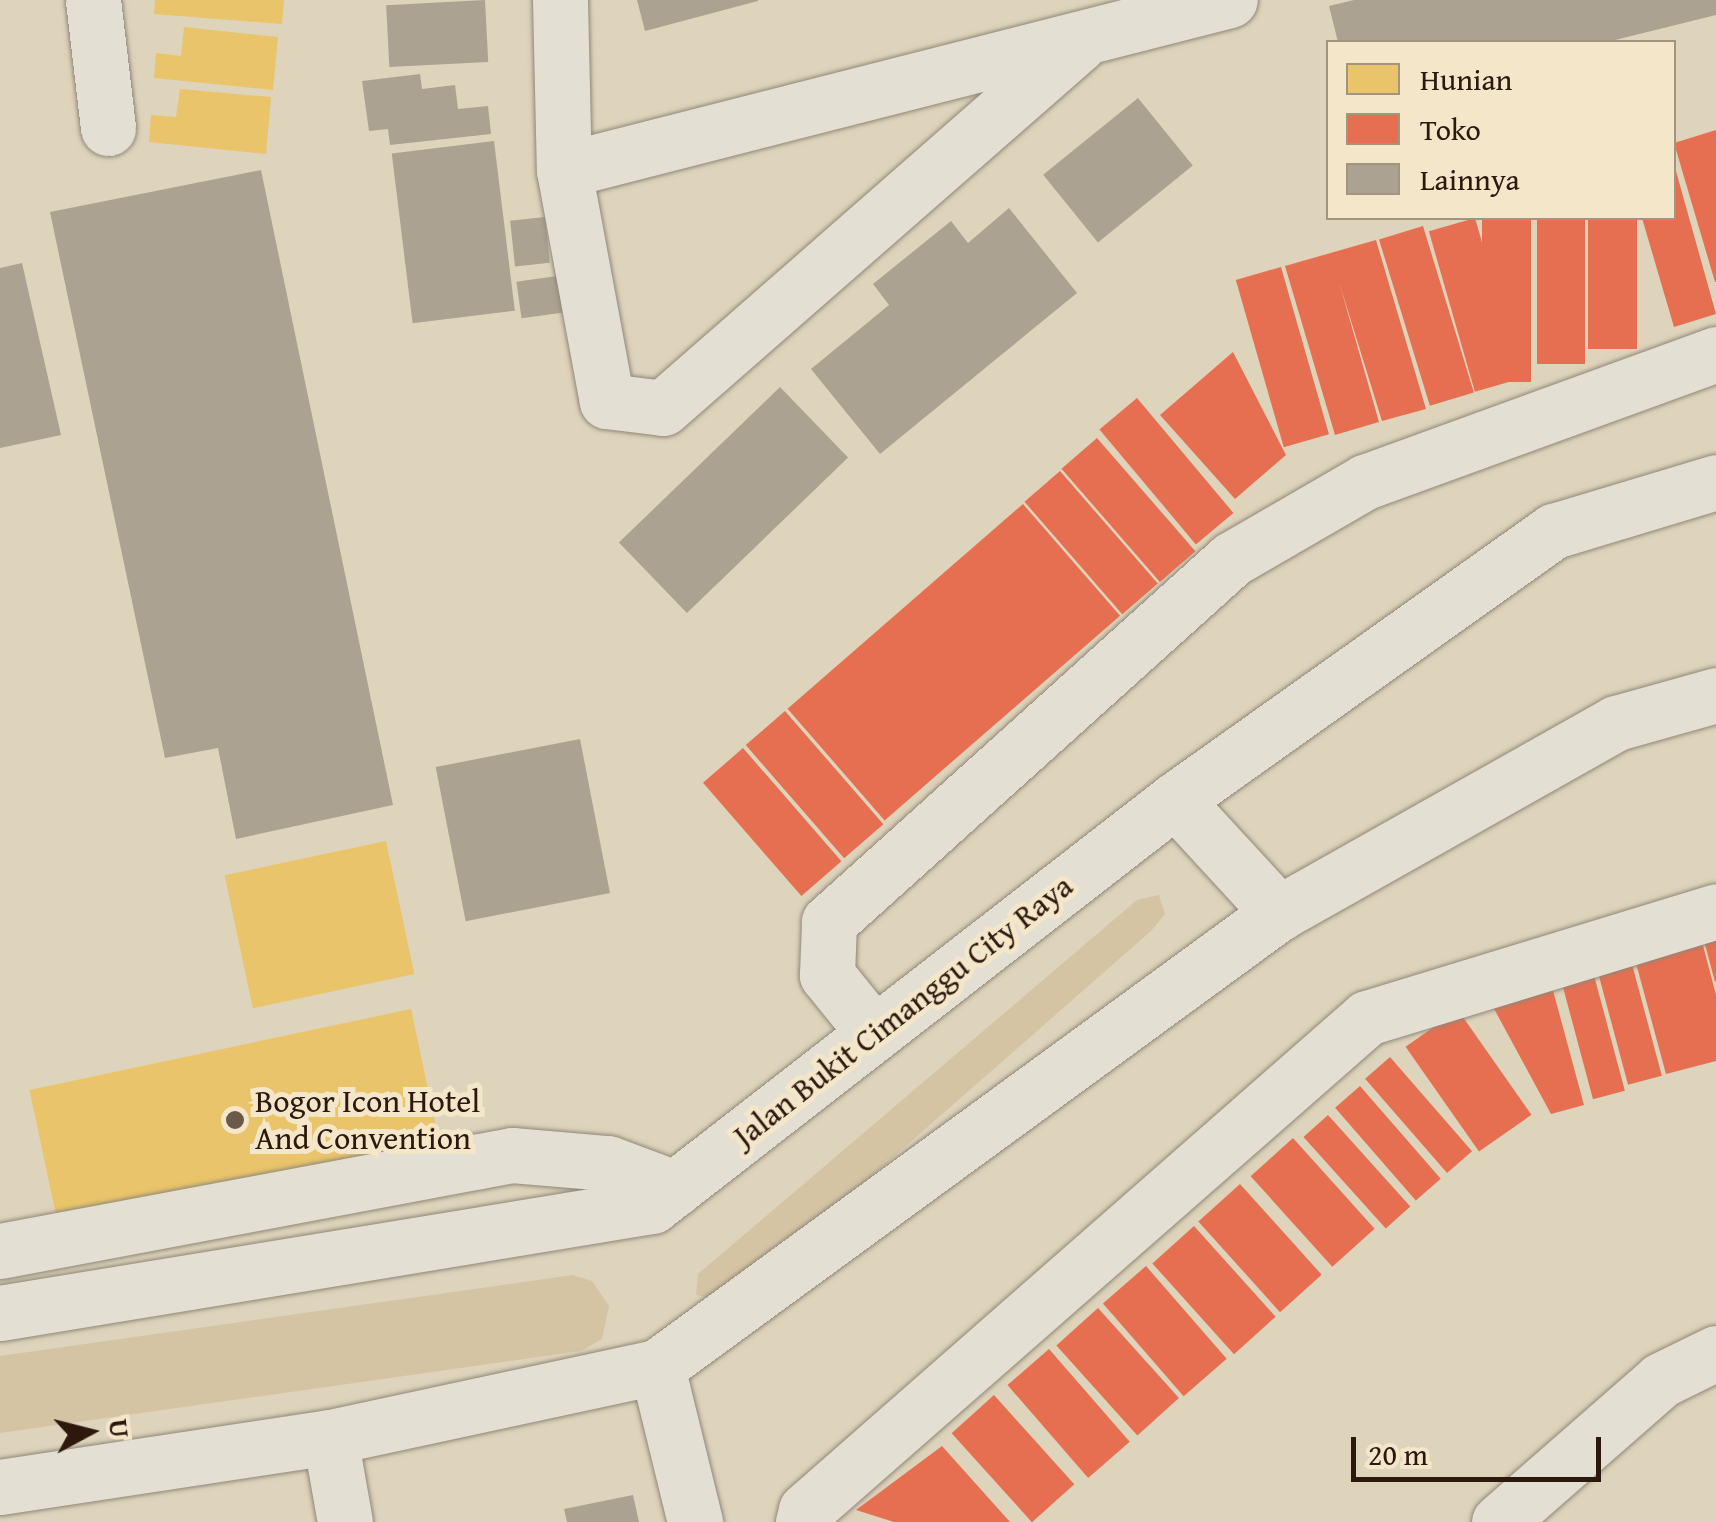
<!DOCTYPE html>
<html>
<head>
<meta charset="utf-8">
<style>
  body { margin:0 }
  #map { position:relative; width:1716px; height:1522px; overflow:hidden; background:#ded3bb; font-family:"Gentium Book Plus",serif }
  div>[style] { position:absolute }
  .green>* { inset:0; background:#d4c4a4 }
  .homes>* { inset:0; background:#e9c46a; transform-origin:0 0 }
  .shops>* { inset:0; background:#e76f51; transform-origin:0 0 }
  .building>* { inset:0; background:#aba292; transform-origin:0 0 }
  .roads { filter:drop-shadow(0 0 2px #908778) drop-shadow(0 0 2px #908778) }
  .minor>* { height:55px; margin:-27.5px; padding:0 27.5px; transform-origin:27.5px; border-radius:27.5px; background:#e4dfd3 }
  .dots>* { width:28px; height:28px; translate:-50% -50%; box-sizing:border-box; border:5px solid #f3e6c9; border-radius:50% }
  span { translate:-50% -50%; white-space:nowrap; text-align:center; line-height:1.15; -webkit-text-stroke:10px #f3e6c9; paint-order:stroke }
  .street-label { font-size:32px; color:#2d180d }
  .poi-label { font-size:32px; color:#2d180d }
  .left { translate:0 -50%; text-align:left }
  .legend { position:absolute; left:1326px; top:40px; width:350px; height:180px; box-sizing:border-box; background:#f3e6c9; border:2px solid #a4947e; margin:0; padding:12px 18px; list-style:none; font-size:30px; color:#2d180d }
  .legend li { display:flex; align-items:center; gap:20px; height:50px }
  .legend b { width:50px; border:2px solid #a4947e }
  .north { position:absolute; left:40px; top:1382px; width:100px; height:100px; -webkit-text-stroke:8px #f3e6c9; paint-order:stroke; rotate:83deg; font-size:28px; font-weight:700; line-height:40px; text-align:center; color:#2d180d }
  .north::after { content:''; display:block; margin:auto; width:35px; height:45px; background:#2d180d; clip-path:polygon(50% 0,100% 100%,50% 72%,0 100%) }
  .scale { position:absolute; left:1351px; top:1437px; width:250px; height:45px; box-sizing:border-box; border:5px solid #2d180d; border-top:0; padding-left:12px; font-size:30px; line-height:35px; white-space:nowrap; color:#2d180d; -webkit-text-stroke:8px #f3e6c9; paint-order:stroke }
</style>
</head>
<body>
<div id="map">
  <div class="green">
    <div style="clip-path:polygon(1159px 895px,1165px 914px,1151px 931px,728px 1302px,696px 1295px,698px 1274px,1137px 900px)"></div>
    <div style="clip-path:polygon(573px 1275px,592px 1281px,609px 1306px,602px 1339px,581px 1351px,0 1433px,0 1356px)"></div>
  </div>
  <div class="homes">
    <div style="clip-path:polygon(155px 0,284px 0,282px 24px,154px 14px)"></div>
    <div style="clip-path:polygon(184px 27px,278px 37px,273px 90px,154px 78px,156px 53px,181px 56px)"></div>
    <div style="clip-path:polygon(180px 89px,271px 97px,266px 154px,149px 142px,151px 115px,176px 117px)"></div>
    <div style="left:386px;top:841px;width:136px;height:165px;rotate:78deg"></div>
    <div style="left:411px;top:1009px;width:145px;height:390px;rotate:78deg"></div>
  </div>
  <div class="shops">
    <div style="clip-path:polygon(1716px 130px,1716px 282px,1715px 282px,1674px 143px)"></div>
    <div style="clip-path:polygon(1674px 164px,1716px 314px,1674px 327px,1642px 218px,1674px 218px)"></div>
    <div style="left:1475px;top:218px;width:167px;height:48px;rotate:74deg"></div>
    <div style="left:1482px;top:218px;width:49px;height:164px"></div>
    <div style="left:1537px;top:218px;width:48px;height:146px"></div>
    <div style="left:1588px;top:218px;width:49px;height:131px"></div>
    <div style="left:1423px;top:226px;width:174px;height:46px;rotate:73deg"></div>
    <div style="clip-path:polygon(1376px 240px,1426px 409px,1382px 421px,1339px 282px,1379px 422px,1335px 435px,1285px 266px)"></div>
    <div style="left:1281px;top:267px;width:174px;height:47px;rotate:74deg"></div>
    <div style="clip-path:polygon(1233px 352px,1286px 455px,1235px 499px,1160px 415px)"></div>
    <div style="left:1137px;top:398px;width:150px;height:49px;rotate:50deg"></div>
    <div style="left:1097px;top:438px;width:150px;height:47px;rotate:49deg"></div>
    <div style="left:1060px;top:471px;width:149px;height:47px;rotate:49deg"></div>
    <div style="left:1023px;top:504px;width:148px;height:312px;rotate:49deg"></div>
    <div style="left:785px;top:711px;width:150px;height:52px;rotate:49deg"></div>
    <div style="left:743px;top:748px;width:150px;height:53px;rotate:49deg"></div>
    <div style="clip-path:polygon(1716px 928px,1716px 981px,1715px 982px,1702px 933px)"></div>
    <div style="clip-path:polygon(1700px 934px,1716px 995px,1716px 1061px,1666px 1074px,1633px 952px)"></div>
    <div style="left:1629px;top:953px;width:127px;height:35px;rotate:75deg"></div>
    <div style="left:1592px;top:968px;width:127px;height:33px;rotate:75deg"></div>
    <div style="clip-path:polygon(1551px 983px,1584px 1105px,1551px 1114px,1492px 1005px)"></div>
    <div style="left:1458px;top:1010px;width:128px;height:64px;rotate:55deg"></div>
    <div style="left:1390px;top:1057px;width:125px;height:33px;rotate:49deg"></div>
    <div style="left:1360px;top:1086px;width:123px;height:33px;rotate:49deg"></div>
    <div style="left:1328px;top:1115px;width:123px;height:33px;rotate:48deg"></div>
    <div style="left:1293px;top:1138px;width:122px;height:57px;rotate:48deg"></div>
    <div style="left:1240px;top:1184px;width:122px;height:56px;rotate:48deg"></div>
    <div style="left:1194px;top:1226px;width:122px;height:56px;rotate:48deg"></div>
    <div style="left:1146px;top:1266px;width:123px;height:57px;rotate:49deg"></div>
    <div style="left:1098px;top:1308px;width:121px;height:56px;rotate:48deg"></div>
    <div style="left:1049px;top:1349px;width:123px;height:55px;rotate:49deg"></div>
    <div style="left:994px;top:1395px;width:120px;height:57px;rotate:48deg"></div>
    <div style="clip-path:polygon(942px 1446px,1010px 1522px,894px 1522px,856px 1510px)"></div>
  </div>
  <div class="building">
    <div style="left:485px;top:0;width:62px;height:99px;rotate:87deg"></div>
    <div style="clip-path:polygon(637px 0,758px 0,758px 1px,645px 31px)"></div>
    <div style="clip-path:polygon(1354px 0,1716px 0,1716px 15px,1607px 42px,1338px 42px,1329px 6px)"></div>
    <div style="clip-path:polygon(420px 74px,422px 89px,455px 85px,458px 109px,488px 106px,491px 134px,390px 145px,388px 129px,369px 131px,362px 81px)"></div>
    <div style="left:1138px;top:98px;width:87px;height:122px;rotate:51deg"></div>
    <div style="left:494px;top:141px;width:171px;height:103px;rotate:83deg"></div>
    <div style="clip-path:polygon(261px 170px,393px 805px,236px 839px,218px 748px,165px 758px,50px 212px)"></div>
    <div style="clip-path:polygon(1009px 208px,1077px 293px,880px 454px,811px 369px,889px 305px,873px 284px,951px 221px,968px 243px)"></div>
    <div style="left:545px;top:217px;width:46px;height:35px;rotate:84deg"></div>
    <div style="clip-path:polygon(22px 263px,61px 435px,0 448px,0 268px)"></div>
    <div style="left:557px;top:276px;width:37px;height:41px;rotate:82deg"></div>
    <div style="left:780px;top:387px;width:98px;height:224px;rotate:46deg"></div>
    <div style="left:580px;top:739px;width:157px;height:147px;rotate:79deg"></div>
    <div style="clip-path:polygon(633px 1495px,639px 1522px,567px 1522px,564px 1509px)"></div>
  </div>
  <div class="roads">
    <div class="minor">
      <div style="left:93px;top:0;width:129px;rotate:83.3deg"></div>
      <div style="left:560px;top:0;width:170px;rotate:88.7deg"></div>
      <div style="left:564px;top:170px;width:235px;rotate:79.5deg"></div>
      <div style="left:607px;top:401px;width:56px;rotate:7.1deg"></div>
      <div style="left:663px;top:408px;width:553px;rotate:-41.19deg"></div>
      <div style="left:564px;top:170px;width:687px;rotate:-14.32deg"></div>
      <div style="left:1175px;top:800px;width:154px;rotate:47.4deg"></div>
      <div style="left:874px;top:1033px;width:75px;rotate:-129deg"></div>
      <div style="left:827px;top:975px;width:53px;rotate:-87.8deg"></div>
      <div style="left:829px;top:922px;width:542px;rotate:-42.01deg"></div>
      <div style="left:1232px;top:559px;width:154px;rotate:-30.1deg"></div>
      <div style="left:1365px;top:482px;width:374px;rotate:-20deg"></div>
      <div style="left:0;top:1251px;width:521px;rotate:-10.62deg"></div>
      <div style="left:512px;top:1155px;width:96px;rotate:4.8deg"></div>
      <div style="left:608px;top:1163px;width:72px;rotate:20.5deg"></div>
      <div style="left:0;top:1313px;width:661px;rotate:-9.32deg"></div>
      <div style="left:652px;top:1206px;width:662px;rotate:-37.82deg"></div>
      <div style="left:1175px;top:800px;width:465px;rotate:-35.4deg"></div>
      <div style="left:1554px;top:531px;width:169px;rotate:-16.8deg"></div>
      <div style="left:657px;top:1367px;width:160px;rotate:76.2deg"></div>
      <div style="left:330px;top:1437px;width:86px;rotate:80deg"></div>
      <div style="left:0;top:1487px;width:334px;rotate:-8.6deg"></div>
      <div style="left:330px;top:1437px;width:334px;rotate:-12.1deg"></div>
      <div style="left:657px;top:1367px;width:770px;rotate:-36.13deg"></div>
      <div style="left:1279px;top:913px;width:387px;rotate:-29.4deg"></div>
      <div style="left:1616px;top:723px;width:104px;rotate:-15.6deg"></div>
      <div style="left:803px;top:1522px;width:12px;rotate:-76deg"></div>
      <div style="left:806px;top:1510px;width:746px;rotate:-41.25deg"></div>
      <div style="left:1367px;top:1018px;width:365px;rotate:-17deg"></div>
      <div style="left:1499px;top:1522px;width:215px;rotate:-41.2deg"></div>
      <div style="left:1661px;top:1380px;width:61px;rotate:-26.1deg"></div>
    </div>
  </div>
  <div class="dots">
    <div style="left:235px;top:1120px;background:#6b594a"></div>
  </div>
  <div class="street-label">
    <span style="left:903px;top:1011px;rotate:-38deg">Jalan Bukit Cimanggu City Raya</span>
  </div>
  <div class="poi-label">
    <span class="left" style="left:255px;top:1120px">Bogor Icon Hotel<br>And Convention</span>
  </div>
  <ul class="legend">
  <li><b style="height:28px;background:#e9c46a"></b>Hunian</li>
  <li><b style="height:28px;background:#e76f51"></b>Toko</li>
  <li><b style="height:28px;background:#aba292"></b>Lainnya</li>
  </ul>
  <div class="north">U</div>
  <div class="scale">20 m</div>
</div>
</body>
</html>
